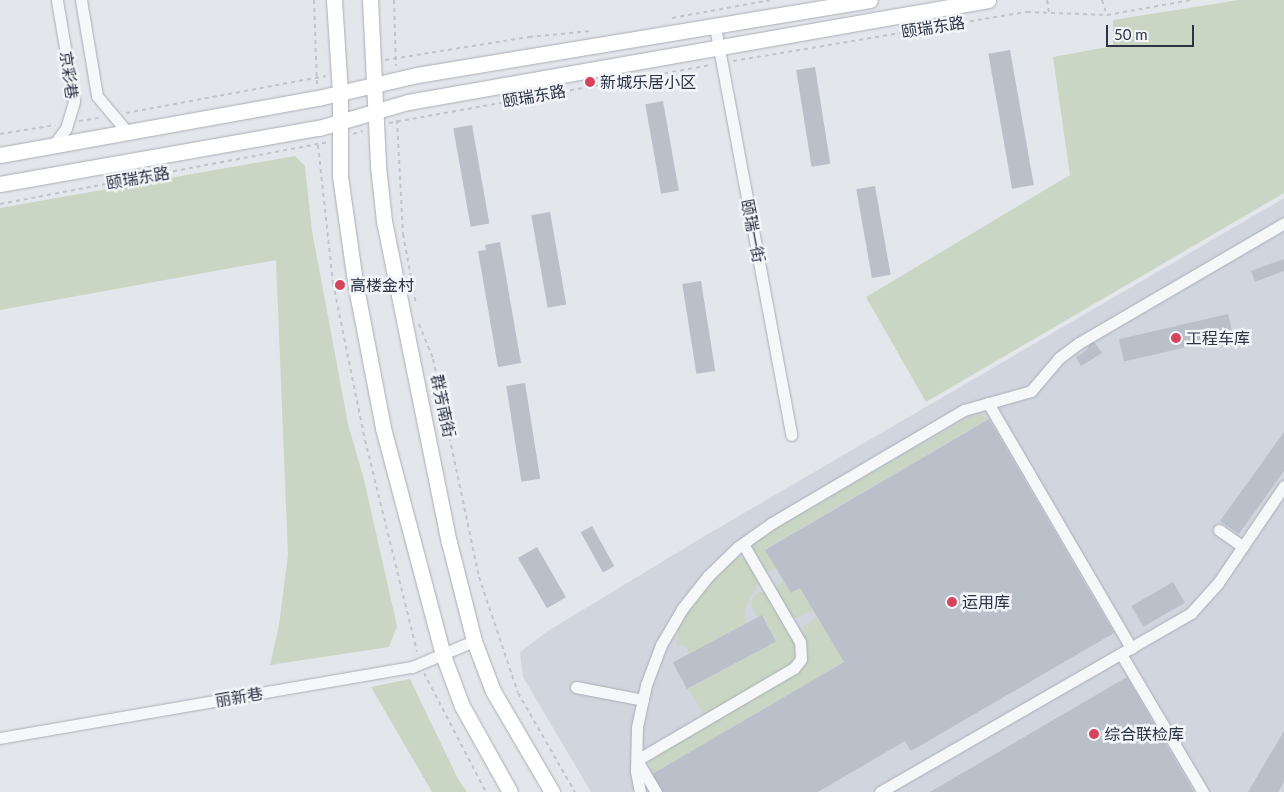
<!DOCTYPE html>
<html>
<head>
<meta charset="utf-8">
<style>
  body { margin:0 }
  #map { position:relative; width:1284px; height:792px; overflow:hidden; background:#e3e6eb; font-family:Lato,"Noto Sans SC",sans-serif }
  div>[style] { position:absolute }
  .built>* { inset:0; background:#d1d5de }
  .green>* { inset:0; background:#c9d6c3 }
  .building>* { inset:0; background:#b9c0ca; transform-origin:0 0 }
  .path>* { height:2px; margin-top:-1px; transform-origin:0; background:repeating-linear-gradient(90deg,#c1c4ca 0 4px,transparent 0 8px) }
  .roads { filter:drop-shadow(0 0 1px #a8adb6) drop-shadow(0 0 1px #a8adb6) }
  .minor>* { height:11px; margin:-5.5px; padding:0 5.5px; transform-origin:5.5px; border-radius:5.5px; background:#f6f7f9 }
  .major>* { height:15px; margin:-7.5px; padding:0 7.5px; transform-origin:7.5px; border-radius:7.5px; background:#fff }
  .dots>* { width:14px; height:14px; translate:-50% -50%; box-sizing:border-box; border:2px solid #f3f5f8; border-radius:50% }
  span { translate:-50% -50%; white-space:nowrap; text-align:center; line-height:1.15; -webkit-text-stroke:5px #f3f5f8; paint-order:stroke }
  .street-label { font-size:16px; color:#2a3445 }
  .poi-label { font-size:16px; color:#2a3445 }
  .left { translate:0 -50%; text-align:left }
  .scale { position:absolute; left:1106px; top:25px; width:88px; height:22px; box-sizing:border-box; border:2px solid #2a3445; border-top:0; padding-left:6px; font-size:15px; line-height:18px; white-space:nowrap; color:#2a3445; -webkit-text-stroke:4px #f3f5f8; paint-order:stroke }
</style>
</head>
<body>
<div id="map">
  <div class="built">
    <div style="clip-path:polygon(1284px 198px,1284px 792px,591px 792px,523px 677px,520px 652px,548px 631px,703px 537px)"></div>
  </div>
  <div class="green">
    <div style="clip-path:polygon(1239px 0,1284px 0,1284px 193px,926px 402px,866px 297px,1070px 175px,1053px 57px,1113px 46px,1113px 20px)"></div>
    <div style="clip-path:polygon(295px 156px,305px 166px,312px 231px,348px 424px,364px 480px,397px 626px,389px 647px,270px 665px,279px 625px,288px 555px,276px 260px,0 310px,0 208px)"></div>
    <div style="clip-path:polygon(981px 414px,988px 419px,765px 549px,776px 568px,768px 572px,763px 571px,753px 552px,753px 545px,759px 538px,965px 419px)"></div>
    <div style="clip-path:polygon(739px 557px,749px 562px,758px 578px,758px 584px,744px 610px,747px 624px,690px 655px,683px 644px,677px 646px,678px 620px,699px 592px,734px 558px)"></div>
    <div style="clip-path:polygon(783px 581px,791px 593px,800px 588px,814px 610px,792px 620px,774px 588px)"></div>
    <div style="clip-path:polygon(759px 592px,765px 593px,798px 647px,794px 664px,704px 716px,689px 689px,776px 641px,763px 615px,757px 618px,752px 606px,752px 599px)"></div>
    <div style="clip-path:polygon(817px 617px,844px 662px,652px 774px,649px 759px,779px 682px,805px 648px,803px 627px)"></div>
    <div style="clip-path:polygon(410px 679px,458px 779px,467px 792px,432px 792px,371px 687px)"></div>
  </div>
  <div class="building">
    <div style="left:1010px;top:50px;width:137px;height:22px;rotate:80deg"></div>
    <div style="left:815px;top:67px;width:98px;height:19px;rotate:81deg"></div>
    <div style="left:663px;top:101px;width:91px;height:18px;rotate:80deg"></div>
    <div style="left:472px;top:125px;width:100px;height:19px;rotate:80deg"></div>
    <div style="left:875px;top:186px;width:90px;height:19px;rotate:80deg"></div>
    <div style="left:550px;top:212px;width:94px;height:19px;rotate:80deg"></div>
    <div style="clip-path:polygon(500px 242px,521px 363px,498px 367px,478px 251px,486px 250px,485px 245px)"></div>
    <div style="clip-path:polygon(1284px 259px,1284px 271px,1255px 282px,1251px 271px)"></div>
    <div style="left:701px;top:281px;width:91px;height:19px;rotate:81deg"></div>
    <div style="left:1228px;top:314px;width:23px;height:112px;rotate:77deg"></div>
    <div style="clip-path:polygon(1090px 342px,1095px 343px,1102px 353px,1081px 366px,1076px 357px,1087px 350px)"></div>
    <div style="left:525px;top:383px;width:97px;height:19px;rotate:81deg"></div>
    <div style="clip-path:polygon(989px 419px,1114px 633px,911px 751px,905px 741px,818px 792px,658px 792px,649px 776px,844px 662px,800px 588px,791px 593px,765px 550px)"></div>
    <div style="clip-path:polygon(1284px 432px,1284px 471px,1239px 534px,1220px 521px)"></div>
    <div style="left:592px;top:526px;width:46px;height:13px;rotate:61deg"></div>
    <div style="left:537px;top:547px;width:58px;height:22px;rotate:60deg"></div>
    <div style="left:1173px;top:582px;width:24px;height:48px;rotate:60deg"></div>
    <div style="left:762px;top:615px;width:30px;height:101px;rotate:62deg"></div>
    <div style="clip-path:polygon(1127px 677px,1194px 792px,930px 792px)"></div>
    <div style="clip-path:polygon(1284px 731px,1284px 782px,1278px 792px,1248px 792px)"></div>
  </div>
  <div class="path">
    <div style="left:314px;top:0;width:85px;rotate:88deg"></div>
    <div style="left:394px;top:0;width:66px;rotate:88.3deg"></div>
    <div style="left:1047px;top:0;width:12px;rotate:81deg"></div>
    <div style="left:1102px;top:0;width:16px;rotate:72deg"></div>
    <div style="left:672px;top:18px;width:101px;rotate:-10.3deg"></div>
    <div style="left:385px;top:60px;width:146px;rotate:-9.1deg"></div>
    <div style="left:529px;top:37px;width:62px;rotate:-5.5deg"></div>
    <div style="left:733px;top:61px;width:298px;rotate:-9.5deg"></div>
    <div style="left:1027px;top:12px;width:80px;rotate:2.1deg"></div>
    <div style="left:1107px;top:15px;width:85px;rotate:-10.1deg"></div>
    <div style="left:126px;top:113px;width:203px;rotate:-10.5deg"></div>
    <div style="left:397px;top:120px;width:114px;rotate:87deg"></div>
    <div style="left:403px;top:234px;width:71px;rotate:79.5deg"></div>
    <div style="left:79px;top:121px;width:20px;rotate:-9deg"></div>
    <div style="left:389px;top:123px;width:327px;rotate:-10.2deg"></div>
    <div style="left:0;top:134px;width:56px;rotate:-9.3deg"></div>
    <div style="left:353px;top:134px;width:10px;rotate:-17deg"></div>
    <div style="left:318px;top:145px;width:139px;rotate:83.8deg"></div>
    <div style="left:333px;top:283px;width:160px;rotate:78.5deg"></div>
    <div style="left:365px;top:440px;width:218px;rotate:76.2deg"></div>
    <div style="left:0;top:204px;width:333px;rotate:-10.7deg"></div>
    <div style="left:419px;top:324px;width:38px;rotate:68deg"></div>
    <div style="left:433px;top:359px;width:223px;rotate:78.1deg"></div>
    <div style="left:479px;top:577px;width:122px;rotate:71.4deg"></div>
    <div style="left:518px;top:693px;width:114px;rotate:60.1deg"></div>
    <div style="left:424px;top:673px;width:134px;rotate:62.5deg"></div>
  </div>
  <div class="roads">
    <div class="minor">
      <div style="left:81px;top:0;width:97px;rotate:80.5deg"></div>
      <div style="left:97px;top:96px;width:48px;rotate:50deg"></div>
      <div style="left:715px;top:27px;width:415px;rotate:79.4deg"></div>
      <div style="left:53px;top:146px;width:22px;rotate:-54deg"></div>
      <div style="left:66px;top:128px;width:28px;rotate:-73deg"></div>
      <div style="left:74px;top:101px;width:102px;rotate:-99.6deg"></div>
      <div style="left:988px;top:403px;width:284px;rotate:59.7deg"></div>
      <div style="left:1219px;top:530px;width:29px;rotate:35deg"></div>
      <div style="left:1121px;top:654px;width:161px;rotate:59.3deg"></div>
      <div style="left:576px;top:687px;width:68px;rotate:11deg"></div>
      <div style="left:0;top:738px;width:418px;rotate:-9.8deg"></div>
      <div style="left:412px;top:667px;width:67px;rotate:-22.8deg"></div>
      <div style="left:640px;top:792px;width:21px;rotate:-101deg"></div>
      <div style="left:636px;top:771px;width:44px;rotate:-88.7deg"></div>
      <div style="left:637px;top:727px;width:43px;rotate:-77.9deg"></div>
      <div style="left:646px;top:685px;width:43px;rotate:-69.4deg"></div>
      <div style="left:661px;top:645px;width:42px;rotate:-59.7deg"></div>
      <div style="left:682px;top:609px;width:42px;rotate:-51.8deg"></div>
      <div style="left:708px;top:576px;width:42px;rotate:-44deg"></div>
      <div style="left:738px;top:547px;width:42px;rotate:-35.2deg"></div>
      <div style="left:772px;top:523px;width:223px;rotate:-30.5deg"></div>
      <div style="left:964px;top:410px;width:70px;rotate:-15.8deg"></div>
      <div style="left:1031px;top:391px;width:43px;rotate:-49.7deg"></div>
      <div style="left:1059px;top:358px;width:25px;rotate:-37deg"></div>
      <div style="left:1079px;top:343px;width:238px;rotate:-30.3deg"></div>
      <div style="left:656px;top:792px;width:37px;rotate:-121deg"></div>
      <div style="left:637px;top:760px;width:182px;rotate:-30.4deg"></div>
      <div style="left:794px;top:668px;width:11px;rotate:-52deg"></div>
      <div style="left:801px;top:659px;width:17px;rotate:-93deg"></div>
      <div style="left:800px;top:642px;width:113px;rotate:-120.2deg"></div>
      <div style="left:880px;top:792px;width:359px;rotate:-29.9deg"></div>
      <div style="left:1191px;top:613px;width:40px;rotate:-48deg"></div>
      <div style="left:1218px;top:583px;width:117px;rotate:-55.8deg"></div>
    </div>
    <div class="major">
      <div style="left:334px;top:0;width:92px;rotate:86.3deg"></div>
      <div style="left:340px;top:92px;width:84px;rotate:90deg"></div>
      <div style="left:340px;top:176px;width:107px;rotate:81.9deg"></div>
      <div style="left:355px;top:282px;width:149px;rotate:79.1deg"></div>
      <div style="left:383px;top:428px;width:235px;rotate:75.2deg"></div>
      <div style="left:443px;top:655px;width:54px;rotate:69.6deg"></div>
      <div style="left:462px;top:706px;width:98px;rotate:60.8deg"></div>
      <div style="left:370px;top:0;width:166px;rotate:87.2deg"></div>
      <div style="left:378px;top:166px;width:55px;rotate:83.8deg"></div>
      <div style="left:384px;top:221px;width:328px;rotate:78.6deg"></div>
      <div style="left:449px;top:542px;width:102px;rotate:75.8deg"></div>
      <div style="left:474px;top:641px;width:53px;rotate:69.2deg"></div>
      <div style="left:493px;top:691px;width:117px;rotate:59.7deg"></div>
      <div style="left:0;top:155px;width:323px;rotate:-10.2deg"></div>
      <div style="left:318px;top:98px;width:102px;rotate:-13.1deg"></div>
      <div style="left:417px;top:75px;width:459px;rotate:-9.4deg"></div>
      <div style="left:0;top:184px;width:324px;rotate:-10deg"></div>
      <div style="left:319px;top:128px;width:93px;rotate:-16.3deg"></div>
      <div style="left:408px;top:102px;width:589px;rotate:-9.97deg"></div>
    </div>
  </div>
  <div class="dots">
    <div style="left:590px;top:82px;background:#d5435e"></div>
    <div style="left:340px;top:285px;background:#d5435e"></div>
    <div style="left:1176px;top:338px;background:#d5435e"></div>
    <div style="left:952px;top:602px;background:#d5435e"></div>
    <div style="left:1094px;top:734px;background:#d5435e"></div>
  </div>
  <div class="street-label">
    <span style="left:933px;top:27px;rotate:-9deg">颐瑞东路</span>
    <span style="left:69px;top:75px;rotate:82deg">京彩巷</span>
    <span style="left:534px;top:96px;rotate:-10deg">颐瑞东路</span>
    <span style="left:138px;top:178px;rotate:-10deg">颐瑞东路</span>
    <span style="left:753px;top:231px;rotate:79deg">颐瑞一街</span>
    <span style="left:443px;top:406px;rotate:78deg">群芳南街</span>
    <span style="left:239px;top:697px;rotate:-10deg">丽新巷</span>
  </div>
  <div class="poi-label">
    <span class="left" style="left:600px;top:82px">新城乐居小区</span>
    <span class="left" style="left:350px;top:285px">高楼金村</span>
    <span class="left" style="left:1186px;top:338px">工程车库</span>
    <span class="left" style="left:962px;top:602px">运用库</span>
    <span class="left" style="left:1104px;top:734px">综合联检库</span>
  </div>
  <div class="scale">50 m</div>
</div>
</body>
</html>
